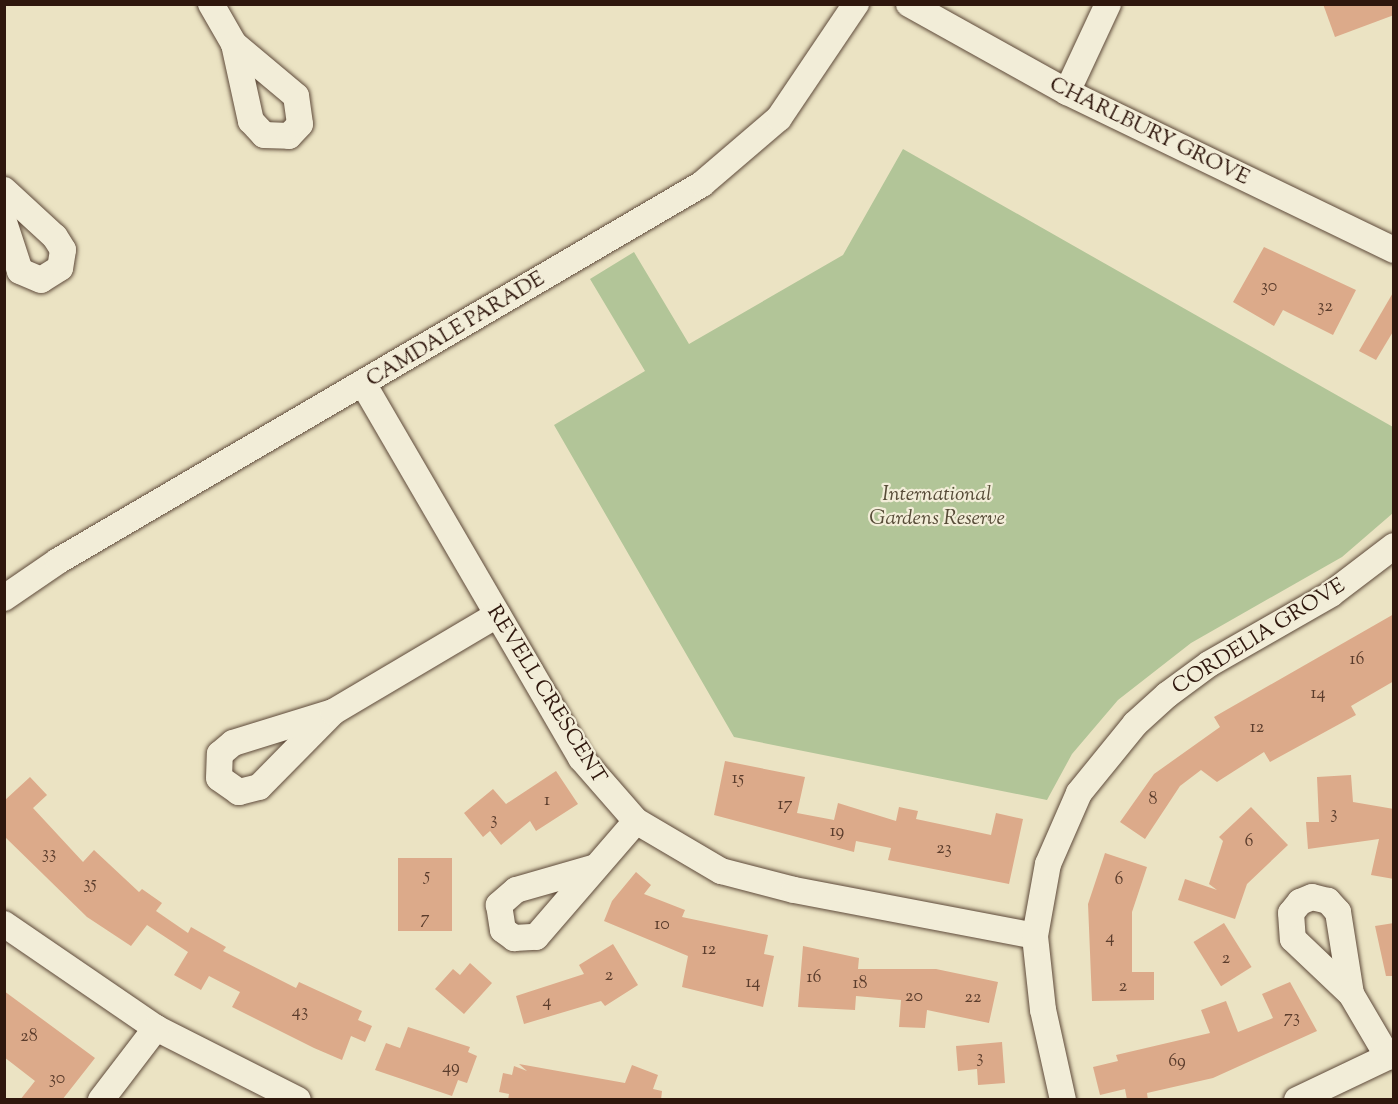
<!DOCTYPE html>
<html>
<head>
<meta charset="utf-8">
<style>
  body { margin:0 }
  #map { position:relative; width:1398px; height:1104px; overflow:hidden; background:#ebe3c3; font-family:"Sorts Mill Goudy",serif }
  div>[style] { position:absolute }
  .green>* { inset:0; background:#b2c598 }
  .building>* { inset:0; background:#dcaa8a; transform-origin:0 0 }
  .roads { filter:drop-shadow(0 0 2px #5e4a3a) drop-shadow(0 0 2px #5e4a3a) }
  .minor>* { height:26px; margin:-13px; padding:0 13px; transform-origin:13px; border-radius:13px; background:#f2edd8 }
  span { translate:-50% -50%; white-space:nowrap; text-align:center; line-height:1.15; -webkit-text-stroke:4.5px #f2edd8; paint-order:stroke }
  .number-label { font-size:18px; color:#5a3c2c }
  .number-label span { -webkit-text-stroke-width:0 }
  .street-label { font-size:21px; color:#2f170d }
  .park-label { font-size:21px; color:#564b37; font-style:italic }
  .frame { position:absolute; inset:0; border:6px solid #2f170d; pointer-events:none }
</style>
</head>
<body>
<div id="map">
  <div class="green">
    <div style="clip-path:polygon(903px 149px,1393px 427px,1393px 513px,1342px 557px,1191px 643px,1118px 700px,1072px 754px,1047px 800px,734px 737px,554px 425px,645px 371px,590px 279px,634px 252px,689px 344px,843px 255px)"></div>
  </div>
  <div class="building">
    <div style="clip-path:polygon(1323px 4px,1394px 4px,1394px 15px,1335px 37px)"></div>
    <div style="clip-path:polygon(1264px 247px,1356px 290px,1333px 335px,1283px 310px,1274px 326px,1233px 302px)"></div>
    <div style="clip-path:polygon(1394px 291px,1394px 330px,1376px 360px,1359px 351px)"></div>
    <div style="clip-path:polygon(1394px 614px,1394px 681px,1351px 706px,1356px 715px,1270px 762px,1264px 752px,1217px 782px,1201px 770px,1180px 786px,1145px 839px,1120px 822px,1154px 774px,1220px 727px,1214px 717px)"></div>
    <div style="clip-path:polygon(725px 761px,805px 777px,797px 813px,834px 820px,838px 803px,896px 821px,899px 807px,918px 811px,916px 819px,991px 835px,996px 813px,1023px 819px,1009px 884px,888px 860px,891px 848px,856px 841px,854px 852px,714px 815px)"></div>
    <div style="clip-path:polygon(556px 771px,578px 804px,536px 831px,530px 821px,501px 845px,490px 831px,483px 837px,464px 813px,493px 789px,506px 804px)"></div>
    <div style="clip-path:polygon(1351px 775px,1353px 802px,1394px 809px,1394px 879px,1371px 875px,1379px 839px,1308px 849px,1306px 822px,1319px 822px,1317px 777px)"></div>
    <div style="clip-path:polygon(30px 777px,47px 795px,33px 808px,83px 862px,94px 850px,139px 892px,142px 889px,162px 903px,156px 911px,188px 933px,191px 927px,226px 947px,223px 951px,296px 988px,299px 982px,362px 1011px,358px 1020px,372px 1026px,365px 1042px,351px 1036px,342px 1060px,314px 1048px,232px 1007px,240px 992px,209px 976px,201px 990px,174px 975px,188px 952px,147px 925px,131px 946px,87px 917px,4px 836px,4px 801px)"></div>
    <div style="clip-path:polygon(1251px 807px,1288px 845px,1247px 884px,1235px 919px,1178px 900px,1185px 879px,1217px 890px,1209px 884px,1223px 841px,1219px 837px)"></div>
    <div style="clip-path:polygon(1105px 853px,1147px 867px,1132px 912px,1132px 972px,1154px 972px,1154px 1000px,1092px 1001px,1088px 904px)"></div>
    <div style="left:452px;top:858px;width:73px;height:54px;rotate:90deg"></div>
    <div style="clip-path:polygon(636px 872px,651px 885px,644px 894px,685px 910px,682px 917px,768px 935px,764px 954px,774px 956px,763px 1007px,682px 987px,688px 956px,604px 921px,612px 901px)"></div>
    <div style="left:1224px;top:923px;width:52px;height:36px;rotate:58deg"></div>
    <div style="clip-path:polygon(1394px 923px,1394px 976px,1386px 976px,1375px 926px)"></div>
    <div style="clip-path:polygon(613px 944px,638px 985px,605px 1006px,601px 1001px,524px 1024px,516px 996px,584px 974px,579px 965px)"></div>
    <div style="clip-path:polygon(803px 946px,859px 958px,858px 969px,936px 969px,998px 982px,989px 1023px,927px 1010px,925px 1028px,899px 1027px,901px 1000px,856px 996px,855px 1010px,798px 1007px)"></div>
    <div style="clip-path:polygon(470px 963px,492px 983px,464px 1014px,435px 989px,453px 969px,460px 975px)"></div>
    <div style="clip-path:polygon(1290px 982px,1317px 1031px,1213px 1078px,1147px 1093px,1148px 1100px,1127px 1100px,1125px 1089px,1100px 1095px,1093px 1067px,1118px 1061px,1116px 1055px,1210px 1033px,1201px 1010px,1226px 1001px,1238px 1032px,1273px 1018px,1262px 994px)"></div>
    <div style="clip-path:polygon(4px 991px,95px 1058px,62px 1100px,20px 1100px,35px 1081px,4px 1057px)"></div>
    <div style="clip-path:polygon(408px 1027px,470px 1047px,468px 1052px,477px 1056px,467px 1083px,458px 1080px,452px 1096px,375px 1070px,386px 1043px,400px 1048px)"></div>
    <div style="clip-path:polygon(1002px 1042px,1005px 1083px,978px 1085px,977px 1069px,958px 1071px,956px 1046px)"></div>
    <div style="clip-path:polygon(519px 1064px,625px 1083px,632px 1065px,658px 1075px,653px 1089px,662px 1091px,661px 1100px,508px 1100px,509px 1094px,499px 1092px,503px 1073px,512px 1075px,514px 1066px,527px 1071px)"></div>
  </div>
  <div class="roads">
    <div class="minor">
      <div style="left:211px;top:4px;width:46px;rotate:60.1deg"></div>
      <div style="left:234px;top:44px;width:79px;rotate:77.6deg"></div>
      <div style="left:251px;top:121px;width:19px;rotate:47deg"></div>
      <div style="left:264px;top:135px;width:25px;rotate:2deg"></div>
      <div style="left:289px;top:136px;width:16px;rotate:-47deg"></div>
      <div style="left:300px;top:124px;width:28px;rotate:-98deg"></div>
      <div style="left:296px;top:96px;width:81px;rotate:-140deg"></div>
      <div style="left:909px;top:4px;width:181px;rotate:29.1deg"></div>
      <div style="left:1067px;top:92px;width:363px;rotate:25.8deg"></div>
      <div style="left:1067px;top:92px;width:97px;rotate:-65deg"></div>
      <div style="left:4px;top:190px;width:69px;rotate:42.7deg"></div>
      <div style="left:55px;top:237px;width:15px;rotate:58deg"></div>
      <div style="left:63px;top:250px;width:18px;rotate:99deg"></div>
      <div style="left:60px;top:268px;width:22px;rotate:148deg"></div>
      <div style="left:41px;top:280px;width:23px;rotate:-157deg"></div>
      <div style="left:20px;top:271px;width:52px;rotate:-108.1deg"></div>
      <div style="left:364px;top:385px;width:432px;rotate:59.8deg"></div>
      <div style="left:581px;top:758px;width:84px;rotate:48.9deg"></div>
      <div style="left:636px;top:821px;width:99px;rotate:30.5deg"></div>
      <div style="left:721px;top:871px;width:75px;rotate:14.6deg"></div>
      <div style="left:794px;top:890px;width:245px;rotate:10.8deg"></div>
      <div style="left:4px;top:598px;width:65px;rotate:-34.4deg"></div>
      <div style="left:58px;top:561px;width:746px;rotate:-30.34deg"></div>
      <div style="left:702px;top:184px;width:101px;rotate:-40.6deg"></div>
      <div style="left:779px;top:118px;width:138px;rotate:-56deg"></div>
      <div style="left:333px;top:712px;width:105px;rotate:134.6deg"></div>
      <div style="left:259px;top:787px;width:21px;rotate:166deg"></div>
      <div style="left:239px;top:792px;width:24px;rotate:-145deg"></div>
      <div style="left:219px;top:778px;width:24px;rotate:-88deg"></div>
      <div style="left:220px;top:754px;width:17px;rotate:-40deg"></div>
      <div style="left:233px;top:743px;width:105px;rotate:-17.2deg"></div>
      <div style="left:333px;top:712px;width:191px;rotate:-30.6deg"></div>
      <div style="left:596px;top:867px;width:83px;rotate:164deg"></div>
      <div style="left:516px;top:890px;width:23px;rotate:139deg"></div>
      <div style="left:499px;top:905px;width:25px;rotate:81deg"></div>
      <div style="left:503px;top:930px;width:14px;rotate:36deg"></div>
      <div style="left:514px;top:938px;width:22px;rotate:-3deg"></div>
      <div style="left:536px;top:937px;width:153px;rotate:-49.2deg"></div>
      <div style="left:4px;top:924px;width:184px;rotate:34.4deg"></div>
      <div style="left:156px;top:1028px;width:159px;rotate:26.9deg"></div>
      <div style="left:1351px;top:994px;width:83px;rotate:-99deg"></div>
      <div style="left:1338px;top:912px;width:15px;rotate:-132deg"></div>
      <div style="left:1328px;top:901px;width:16px;rotate:-166deg"></div>
      <div style="left:1312px;top:897px;width:13px;rotate:157deg"></div>
      <div style="left:1300px;top:902px;width:14px;rotate:129deg"></div>
      <div style="left:1291px;top:913px;width:26px;rotate:86deg"></div>
      <div style="left:1293px;top:939px;width:80px;rotate:43.5deg"></div>
      <div style="left:1351px;top:994px;width:73px;rotate:59.6deg"></div>
      <div style="left:101px;top:1100px;width:91px;rotate:-52.6deg"></div>
      <div style="left:1063px;top:1100px;width:92px;rotate:-102.5deg"></div>
      <div style="left:1043px;top:1010px;width:74px;rotate:-96.2deg"></div>
      <div style="left:1035px;top:936px;width:73px;rotate:-79.8deg"></div>
      <div style="left:1048px;top:864px;width:77px;rotate:-66.4deg"></div>
      <div style="left:1079px;top:793px;width:89px;rotate:-50.9deg"></div>
      <div style="left:1135px;top:724px;width:43px;rotate:-42.2deg"></div>
      <div style="left:1167px;top:695px;width:52px;rotate:-36.4deg"></div>
      <div style="left:1209px;top:664px;width:141px;rotate:-29.8deg"></div>
      <div style="left:1331px;top:594px;width:79px;rotate:-37.3deg"></div>
      <div style="left:1297px;top:1100px;width:107px;rotate:-25.4deg"></div>
    </div>
  </div>
  <div class="number-label">
    <span style="left:1269px;top:287px">30</span>
    <span style="left:1325px;top:307px">32</span>
    <span style="left:1357px;top:660px">16</span>
    <span style="left:1318px;top:694px">14</span>
    <span style="left:1257px;top:728px">12</span>
    <span style="left:738px;top:779px">15</span>
    <span style="left:1153px;top:800px">8</span>
    <span style="left:547px;top:801px">1</span>
    <span style="left:785px;top:805px">17</span>
    <span style="left:1334px;top:814px">3</span>
    <span style="left:494px;top:820px">3</span>
    <span style="left:837px;top:832px">19</span>
    <span style="left:1249px;top:842px">6</span>
    <span style="left:944px;top:849px">23</span>
    <span style="left:49px;top:854px">33</span>
    <span style="left:427px;top:876px">5</span>
    <span style="left:1119px;top:880px">6</span>
    <span style="left:90px;top:884px">35</span>
    <span style="left:425px;top:919px">7</span>
    <span style="left:662px;top:925px">10</span>
    <span style="left:1110px;top:938px">4</span>
    <span style="left:709px;top:950px">12</span>
    <span style="left:1226px;top:959px">2</span>
    <span style="left:609px;top:976px">2</span>
    <span style="left:814px;top:978px">16</span>
    <span style="left:753px;top:983px">14</span>
    <span style="left:860px;top:984px">18</span>
    <span style="left:1123px;top:987px">2</span>
    <span style="left:914px;top:997px">20</span>
    <span style="left:973px;top:998px">22</span>
    <span style="left:547px;top:1002px">4</span>
    <span style="left:300px;top:1012px">43</span>
    <span style="left:1292px;top:1018px">73</span>
    <span style="left:29px;top:1037px">28</span>
    <span style="left:980px;top:1058px">3</span>
    <span style="left:1177px;top:1062px">69</span>
    <span style="left:451px;top:1068px">49</span>
    <span style="left:57px;top:1079px">30</span>
  </div>
  <div class="street-label">
    <span style="left:1149px;top:132px;rotate:26deg">CHARLBURY GROVE</span>
    <span style="left:456px;top:330px;rotate:-31deg">CAMDALE PARADE</span>
    <span style="left:1259px;top:637px;rotate:-32deg">CORDELIA GROVE</span>
    <span style="left:546px;top:695px;rotate:58deg">REVELL CRESCENT</span>
  </div>
  <div class="park-label">
    <span style="left:937px;top:507px">International<br>Gardens Reserve</span>
  </div>
  <div class="frame"></div>
</div>
</body>
</html>
